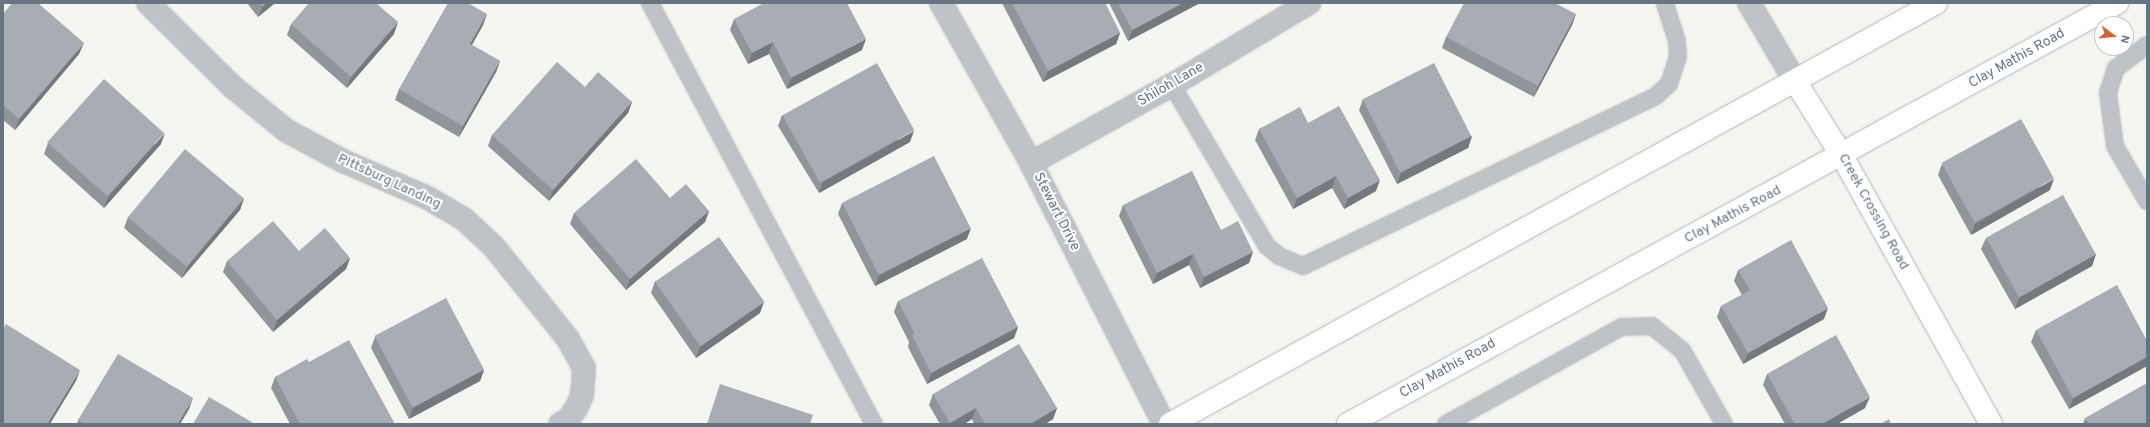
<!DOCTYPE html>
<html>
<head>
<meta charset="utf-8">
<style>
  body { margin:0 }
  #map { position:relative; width:2150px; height:427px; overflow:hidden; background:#f5f5f2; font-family:Overpass,sans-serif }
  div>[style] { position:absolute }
  .roads { filter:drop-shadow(0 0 1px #b2b6ba) drop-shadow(0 0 1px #b2b6ba) }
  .lane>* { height:16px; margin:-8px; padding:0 8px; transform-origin:8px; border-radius:8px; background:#bfc2c6 }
  .street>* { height:22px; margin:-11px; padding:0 11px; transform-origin:11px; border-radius:11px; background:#bfc2c6 }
  .secondary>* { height:22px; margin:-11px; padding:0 11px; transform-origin:11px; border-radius:11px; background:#fff }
  .wall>* { inset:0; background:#90959a }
  .shaded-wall>* { inset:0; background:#75797d }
  .building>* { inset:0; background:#a7adb3; transform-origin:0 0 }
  span { translate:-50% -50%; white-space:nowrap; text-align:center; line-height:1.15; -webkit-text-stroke:4px #fff; paint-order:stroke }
  .street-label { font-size:14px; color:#677481 }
  .frame { position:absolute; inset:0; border:4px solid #677481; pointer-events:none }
  .north { position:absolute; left:2094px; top:16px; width:40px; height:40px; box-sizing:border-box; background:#fff; border:1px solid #c2c7cd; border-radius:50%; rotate:106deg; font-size:11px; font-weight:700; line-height:16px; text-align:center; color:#677481 }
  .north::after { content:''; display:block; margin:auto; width:14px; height:18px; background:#d46034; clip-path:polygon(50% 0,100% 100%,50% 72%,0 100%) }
</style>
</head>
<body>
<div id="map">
  <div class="roads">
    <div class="lane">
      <div style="left:650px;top:3px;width:477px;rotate:62deg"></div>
      <div style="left:2147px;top:45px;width:39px;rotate:143deg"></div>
      <div style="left:2116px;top:68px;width:26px;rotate:108deg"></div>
      <div style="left:2108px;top:93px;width:53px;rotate:82.5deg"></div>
      <div style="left:2115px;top:146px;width:64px;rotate:59.8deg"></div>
      <div style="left:1172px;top:85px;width:187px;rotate:59.5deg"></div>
      <div style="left:1267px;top:246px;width:16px;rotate:40deg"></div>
      <div style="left:1279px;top:256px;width:26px;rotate:23deg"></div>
      <div style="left:1303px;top:266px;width:392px;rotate:-25.7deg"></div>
      <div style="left:1656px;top:96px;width:18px;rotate:-43deg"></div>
      <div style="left:1669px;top:84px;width:28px;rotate:-72deg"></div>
      <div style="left:1678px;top:57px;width:16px;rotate:-94deg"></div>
      <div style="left:1677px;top:41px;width:40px;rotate:-108deg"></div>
      <div style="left:1446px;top:424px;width:201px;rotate:-28.9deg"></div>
      <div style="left:1622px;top:327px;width:30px;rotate:-2deg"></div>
      <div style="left:1652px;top:326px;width:38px;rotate:39deg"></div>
      <div style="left:1682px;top:350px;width:85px;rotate:60.4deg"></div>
    </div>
    <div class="street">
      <div style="left:148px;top:3px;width:121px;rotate:44.7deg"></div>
      <div style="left:234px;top:88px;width:68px;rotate:39.1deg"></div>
      <div style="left:287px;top:131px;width:64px;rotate:28.2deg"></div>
      <div style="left:343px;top:161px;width:93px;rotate:23.5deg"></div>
      <div style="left:428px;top:198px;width:42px;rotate:30.3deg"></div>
      <div style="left:464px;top:219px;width:41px;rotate:43deg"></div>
      <div style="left:494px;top:247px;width:118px;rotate:51.2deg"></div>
      <div style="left:568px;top:339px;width:33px;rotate:61deg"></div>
      <div style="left:584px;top:368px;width:27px;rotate:94deg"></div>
      <div style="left:582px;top:395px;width:13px;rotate:113deg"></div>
      <div style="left:577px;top:407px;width:14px;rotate:124deg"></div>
      <div style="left:569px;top:419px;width:10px;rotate:151deg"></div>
      <div style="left:941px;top:3px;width:184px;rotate:60.6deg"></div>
      <div style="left:1031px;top:163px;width:293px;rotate:63deg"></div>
      <div style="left:1749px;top:3px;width:91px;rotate:59.5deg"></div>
      <div style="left:1031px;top:163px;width:161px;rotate:-29deg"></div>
      <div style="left:1172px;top:85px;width:160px;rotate:-30.9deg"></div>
    </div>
    <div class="secondary">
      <div style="left:1795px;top:81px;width:89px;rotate:57.9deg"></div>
      <div style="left:1842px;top:156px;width:307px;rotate:60.9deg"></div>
      <div style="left:1170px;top:424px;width:874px;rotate:-28.79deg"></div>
      <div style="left:1348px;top:424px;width:877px;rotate:-28.7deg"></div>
    </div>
  </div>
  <div class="wall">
    <div style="clip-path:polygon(247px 3px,275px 3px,258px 17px)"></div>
    <div style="clip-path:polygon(1002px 3px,1105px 3px,1120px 33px,1116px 44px,1043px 82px)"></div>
    <div style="clip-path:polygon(1109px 3px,1200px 3px,1128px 41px)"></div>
    <div style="clip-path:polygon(3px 14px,79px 54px,15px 130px,3px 120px)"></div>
    <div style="clip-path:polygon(487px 14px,483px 25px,472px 45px,500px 61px,496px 72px,459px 137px,395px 100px,399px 89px)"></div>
    <div style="clip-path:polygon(1576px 14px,1572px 25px,1534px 97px,1442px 48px,1446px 37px)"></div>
    <div style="clip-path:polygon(734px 19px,862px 50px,787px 89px,769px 54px,748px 64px,730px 30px)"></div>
    <div style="clip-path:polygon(291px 24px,394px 34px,347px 88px,287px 35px)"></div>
    <div style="clip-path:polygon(585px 87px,632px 102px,628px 113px,549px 201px,488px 146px,492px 135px)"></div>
    <div style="clip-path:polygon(1363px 99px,1472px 136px,1468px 148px,1397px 184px,1359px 110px)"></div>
    <div style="clip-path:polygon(782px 115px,910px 142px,819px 193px,778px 126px)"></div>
    <div style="clip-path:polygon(1308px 123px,1376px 191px,1344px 209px,1332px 188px,1293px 209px,1255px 140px,1259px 129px)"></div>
    <div style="clip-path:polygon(48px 143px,161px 144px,104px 208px,44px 154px)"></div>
    <div style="clip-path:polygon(1942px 164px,2050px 190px,1971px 235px,1938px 175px)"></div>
    <div style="clip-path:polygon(244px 198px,240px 210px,182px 278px,124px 228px,128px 217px)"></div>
    <div style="clip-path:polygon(670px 198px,709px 211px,705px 222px,626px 290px,570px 224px,574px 213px)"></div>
    <div style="clip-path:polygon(842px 203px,967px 239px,875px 286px,838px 214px)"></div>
    <div style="clip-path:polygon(1123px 205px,1253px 252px,1249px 263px,1200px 288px,1189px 265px,1153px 284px,1119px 216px)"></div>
    <div style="clip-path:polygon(1986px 238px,2096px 254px,2092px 266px,2015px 309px,1981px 249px)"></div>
    <div style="clip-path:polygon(299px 251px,350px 258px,346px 269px,273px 332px,223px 272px,227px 261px)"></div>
    <div style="clip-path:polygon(1738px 270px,1824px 319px,1743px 364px,1717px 317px,1721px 306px,1742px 295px,1734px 281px)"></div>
    <div style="clip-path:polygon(655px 281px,760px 313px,696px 358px,651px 293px)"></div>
    <div style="clip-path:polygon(898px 301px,1018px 327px,1014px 338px,927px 384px,908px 347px,909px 342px,894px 312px)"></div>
    <div style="clip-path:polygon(2036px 330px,2147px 341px,2147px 366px,2069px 409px,2031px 342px)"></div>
    <div style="clip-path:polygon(375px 337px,484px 370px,480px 381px,409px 419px,371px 348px)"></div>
    <div style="clip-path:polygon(309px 362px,395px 424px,290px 424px,271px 388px,275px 377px)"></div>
    <div style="clip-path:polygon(1767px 374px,1865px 408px,1837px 424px,1785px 424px,1763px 385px)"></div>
    <div style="clip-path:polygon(933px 394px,1057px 408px,1053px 419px,1045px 424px,974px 424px,972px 419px,964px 424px,940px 424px,929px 405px)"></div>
    <div style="clip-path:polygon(189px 409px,180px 424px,77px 424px,78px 420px)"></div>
    <div style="clip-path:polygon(2085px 418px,2147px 424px,2083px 424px)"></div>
  </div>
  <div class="shaded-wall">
    <div style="clip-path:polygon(266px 3px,275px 3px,258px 17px,263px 6px)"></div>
    <div style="clip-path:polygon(1183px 3px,1200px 3px,1128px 41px,1132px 30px)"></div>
    <div style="clip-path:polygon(487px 14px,483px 25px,466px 55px,470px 44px)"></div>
    <div style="clip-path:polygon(1576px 14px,1572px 25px,1534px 97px,1538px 86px)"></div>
    <div style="clip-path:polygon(398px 22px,394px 34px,347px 88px,351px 77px)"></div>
    <div style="clip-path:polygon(1120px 33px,1116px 44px,1043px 82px,1048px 71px)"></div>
    <div style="clip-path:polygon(866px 39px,862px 50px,787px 89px,791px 78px)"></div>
    <div style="clip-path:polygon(773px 42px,769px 54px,748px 64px,752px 53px)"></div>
    <div style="clip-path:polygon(84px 43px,79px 54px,15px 130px,19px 119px)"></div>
    <div style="clip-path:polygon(500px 61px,496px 72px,459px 137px,463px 126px)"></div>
    <div style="clip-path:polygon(632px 102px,628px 113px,549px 201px,553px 190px)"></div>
    <div style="clip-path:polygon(914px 131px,910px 142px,819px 193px,823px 182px)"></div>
    <div style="clip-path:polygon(165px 133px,161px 144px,104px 208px,108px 197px)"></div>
    <div style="clip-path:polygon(1472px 136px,1468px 148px,1397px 184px,1401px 173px)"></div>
    <div style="clip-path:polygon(1336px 176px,1332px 188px,1293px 209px,1297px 198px)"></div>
    <div style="clip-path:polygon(2054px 179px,2050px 190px,1971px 235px,1975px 224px)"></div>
    <div style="clip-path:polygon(1380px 180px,1376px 191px,1344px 209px,1348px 198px)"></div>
    <div style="clip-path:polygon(244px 198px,240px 210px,182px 278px,187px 267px)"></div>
    <div style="clip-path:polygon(709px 211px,705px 222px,626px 290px,630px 279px)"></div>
    <div style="clip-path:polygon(971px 228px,967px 239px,875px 286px,879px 275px)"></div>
    <div style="clip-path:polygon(1253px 252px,1249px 263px,1200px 288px,1204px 277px)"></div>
    <div style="clip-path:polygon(1193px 254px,1189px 265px,1153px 284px,1157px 273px)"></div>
    <div style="clip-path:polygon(2096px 254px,2092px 266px,2015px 309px,2019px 298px)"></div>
    <div style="clip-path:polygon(350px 258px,346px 269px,273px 332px,277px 320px)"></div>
    <div style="clip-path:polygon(764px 302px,760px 313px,696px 358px,700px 346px)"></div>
    <div style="clip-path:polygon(1828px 308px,1824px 319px,1743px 364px,1748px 353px)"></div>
    <div style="clip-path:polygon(1018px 327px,1014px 338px,927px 384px,931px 373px)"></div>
    <div style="clip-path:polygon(2147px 357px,2147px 366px,2069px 409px,2073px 398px)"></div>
    <div style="clip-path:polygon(80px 370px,76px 381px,50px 424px,47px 424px)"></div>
    <div style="clip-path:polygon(484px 370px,480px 381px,409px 419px,413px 408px)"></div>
    <div style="clip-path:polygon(1870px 397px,1865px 408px,1837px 424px,1822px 424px)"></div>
    <div style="clip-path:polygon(193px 398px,189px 409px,180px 424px,178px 424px)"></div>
    <div style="clip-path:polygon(976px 408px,972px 419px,964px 424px,950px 424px,950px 423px)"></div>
    <div style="clip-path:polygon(1057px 408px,1053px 419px,1045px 424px,1030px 424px)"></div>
  </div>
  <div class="building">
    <div style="clip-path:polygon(12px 3px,38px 3px,84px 43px,19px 119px,3px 105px,3px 14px)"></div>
    <div style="clip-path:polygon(260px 3px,266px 3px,263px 6px)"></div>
    <div style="clip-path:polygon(309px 3px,376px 3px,398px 22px,351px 77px,291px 24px)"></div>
    <div style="clip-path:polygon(448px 3px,468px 3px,487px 14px,470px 44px,500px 61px,463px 126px,399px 89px)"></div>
    <div style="clip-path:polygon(764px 3px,847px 3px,866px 39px,791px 78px,773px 42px,752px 53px,734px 19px)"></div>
    <div style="clip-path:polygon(1012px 3px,1105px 3px,1120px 33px,1048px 71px)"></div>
    <div style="clip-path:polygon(1118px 3px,1183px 3px,1132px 30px)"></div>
    <div style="clip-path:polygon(1464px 3px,1555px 3px,1576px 14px,1538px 86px,1446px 37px)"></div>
    <div style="clip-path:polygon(557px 62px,585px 87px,598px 72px,632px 102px,553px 190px,492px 135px)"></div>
    <div style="left:877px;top:63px;width:77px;height:108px;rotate:61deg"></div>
    <div style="left:1434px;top:63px;width:82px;height:80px;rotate:63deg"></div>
    <div style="left:104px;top:79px;width:81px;height:85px;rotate:42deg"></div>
    <div style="clip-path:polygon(1339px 106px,1380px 180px,1348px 198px,1336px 176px,1297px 198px,1259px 129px,1300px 107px,1308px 123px)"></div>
    <div style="left:2021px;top:119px;width:68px;height:91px;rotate:61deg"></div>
    <div style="left:185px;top:149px;width:77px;height:89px;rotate:40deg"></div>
    <div style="left:934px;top:156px;width:81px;height:103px;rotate:63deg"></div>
    <div style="clip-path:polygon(636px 159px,670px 198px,686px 184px,709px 211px,630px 279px,574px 213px)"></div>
    <div style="clip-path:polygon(1192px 171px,1221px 230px,1238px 221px,1253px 252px,1204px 277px,1193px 254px,1157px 273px,1123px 205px)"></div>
    <div style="left:2063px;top:195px;width:68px;height:88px;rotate:61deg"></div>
    <div style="clip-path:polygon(273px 221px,299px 251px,325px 228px,350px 258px,277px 320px,227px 261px)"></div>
    <div style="left:719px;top:237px;width:79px;height:78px;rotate:55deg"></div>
    <div style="clip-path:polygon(1791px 240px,1828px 308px,1748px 353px,1721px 306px,1750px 290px,1738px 270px)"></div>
    <div style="clip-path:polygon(982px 258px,1018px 327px,931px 373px,912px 335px,915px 334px,898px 301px)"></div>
    <div style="clip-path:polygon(2117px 285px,2147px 341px,2147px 357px,2073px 398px,2036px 330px)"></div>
    <div style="left:446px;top:298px;width:81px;height:81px;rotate:62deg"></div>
    <div style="clip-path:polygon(6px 324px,80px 370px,47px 424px,3px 424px,3px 329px)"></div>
    <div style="clip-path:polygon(1836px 335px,1870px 397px,1822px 424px,1795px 424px,1767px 374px)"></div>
    <div style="clip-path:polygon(349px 340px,395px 424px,300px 424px,275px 377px,307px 359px,309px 362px)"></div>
    <div style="clip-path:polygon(1019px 344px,1057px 408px,1030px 424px,985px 424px,976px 408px,950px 423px,933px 394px)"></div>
    <div style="clip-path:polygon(118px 354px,193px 398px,178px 424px,85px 424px,78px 420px)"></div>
    <div style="clip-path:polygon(2147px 383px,2147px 424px,2089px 424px,2085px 418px)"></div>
    <div style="clip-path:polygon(720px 384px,813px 415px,810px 424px,707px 424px)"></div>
    <div style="clip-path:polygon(209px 397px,255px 424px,193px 424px)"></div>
    <div style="clip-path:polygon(1889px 419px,1891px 424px,1880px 424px)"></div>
  </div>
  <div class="street-label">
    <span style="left:2017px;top:59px;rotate:-29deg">Clay Mathis Road</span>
    <span style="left:1171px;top:85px;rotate:-30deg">Shiloh Lane</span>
    <span style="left:389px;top:182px;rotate:25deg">Pittsburg Landing</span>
    <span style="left:1056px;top:212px;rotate:63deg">Stewart Drive</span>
    <span style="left:1873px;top:212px;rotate:61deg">Creek Crossing Road</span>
    <span style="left:1733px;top:215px;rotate:-28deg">Clay Mathis Road</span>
    <span style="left:1448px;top:369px;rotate:-29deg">Clay Mathis Road</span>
  </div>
  <div class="frame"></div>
  <div class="north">N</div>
</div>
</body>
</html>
